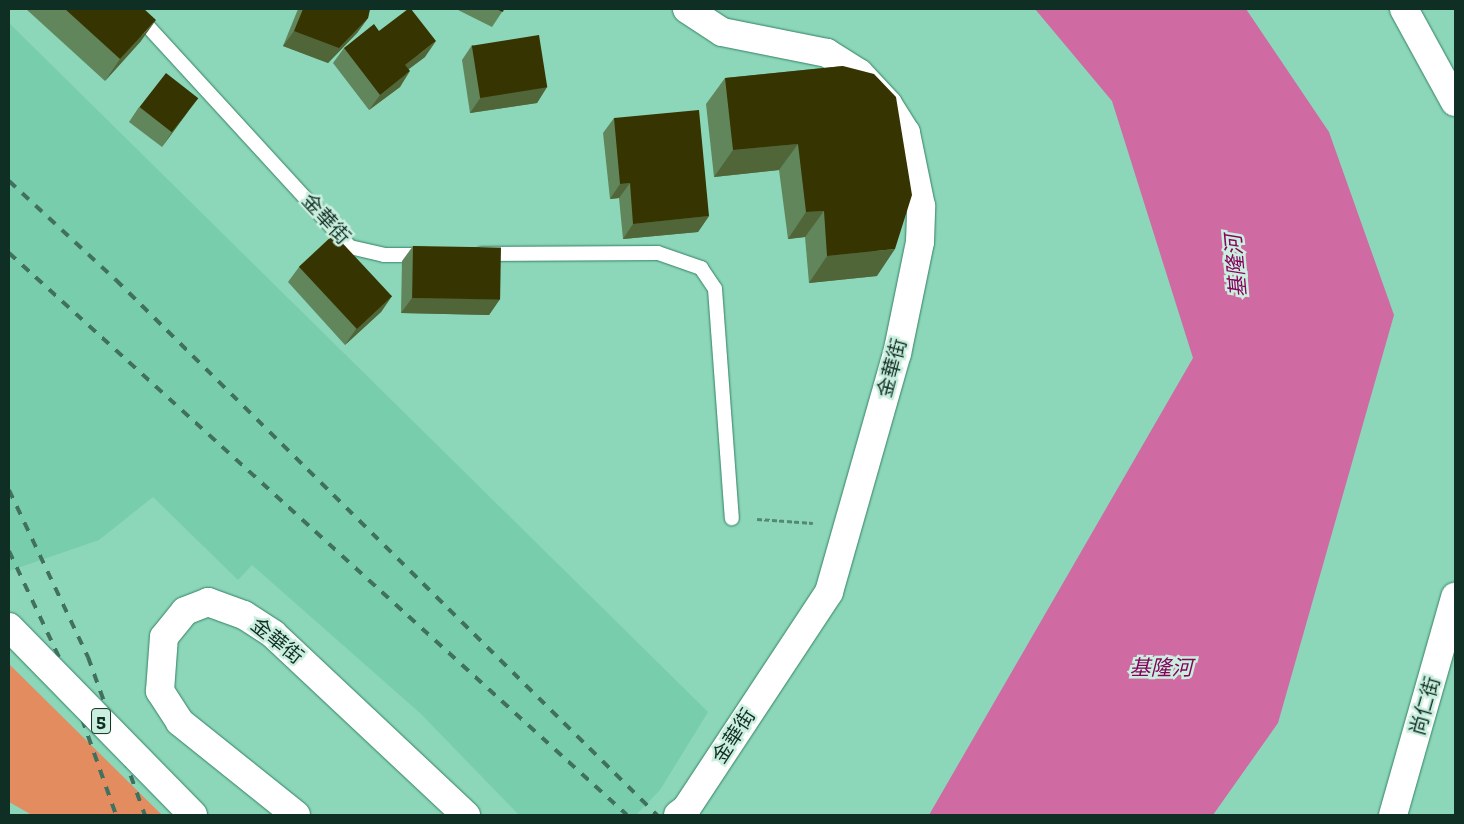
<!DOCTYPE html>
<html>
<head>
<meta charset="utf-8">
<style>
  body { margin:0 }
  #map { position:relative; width:1464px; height:824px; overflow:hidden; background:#8cd7b9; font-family:"Zilla Slab","Noto Sans TC",serif }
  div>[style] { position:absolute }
  .built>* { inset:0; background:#77cdac }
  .green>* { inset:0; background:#e38c5f }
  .water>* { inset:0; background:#cf6aa2 }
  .path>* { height:3px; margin-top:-1.5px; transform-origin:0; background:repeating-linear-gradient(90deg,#538974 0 5px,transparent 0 7.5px) }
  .roads { filter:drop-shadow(0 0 1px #368167) drop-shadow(0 0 1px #368167) }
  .service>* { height:14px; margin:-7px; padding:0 7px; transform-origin:7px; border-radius:7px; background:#fff }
  .minor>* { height:28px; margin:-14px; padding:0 14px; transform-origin:14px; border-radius:14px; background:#fff }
  .rail>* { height:4px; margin-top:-2px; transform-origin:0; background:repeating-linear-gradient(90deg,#41715e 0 9px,transparent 0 18px) }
  .bridges { filter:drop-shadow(0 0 1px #368167) drop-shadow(0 0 1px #368167) }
  .primary-bridge>* { height:28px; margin:-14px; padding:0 14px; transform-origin:14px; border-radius:14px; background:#fff }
  .wall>* { inset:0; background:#61865c }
  .shaded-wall>* { inset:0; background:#506538 }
  .building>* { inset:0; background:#363400; transform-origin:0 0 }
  span { translate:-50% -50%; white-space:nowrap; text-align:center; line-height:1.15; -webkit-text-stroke:5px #cbefdf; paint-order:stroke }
  .shield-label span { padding:1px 4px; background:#cbefdf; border:1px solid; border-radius:4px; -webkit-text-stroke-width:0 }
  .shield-label { font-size:19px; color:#102f24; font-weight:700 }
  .street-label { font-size:20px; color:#102f24 }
  .water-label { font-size:21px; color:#87025d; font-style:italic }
  .frame { position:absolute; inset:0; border:10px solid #102f24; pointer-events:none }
</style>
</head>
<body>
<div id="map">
  <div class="built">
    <div style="clip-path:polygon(9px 23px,708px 712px,660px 790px,636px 815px,519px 815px,420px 713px,252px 565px,238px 580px,153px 497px,99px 540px,9px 571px)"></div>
  </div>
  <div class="green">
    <div style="clip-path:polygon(9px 664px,162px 815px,32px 815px,9px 802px)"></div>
  </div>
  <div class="water">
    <div style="clip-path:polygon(1035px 9px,1246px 9px,1329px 132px,1394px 315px,1278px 723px,1213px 815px,929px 815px,1193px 358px,1112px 101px)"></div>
  </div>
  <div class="path">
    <div style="left:757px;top:519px;width:56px;rotate:4.1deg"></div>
  </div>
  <div class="roads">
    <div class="service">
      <div style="left:132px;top:9px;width:323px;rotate:47.5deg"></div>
      <div style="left:350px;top:247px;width:35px;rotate:13deg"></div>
      <div style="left:384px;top:255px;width:39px"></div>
      <div style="left:482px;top:254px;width:176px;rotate:-0.3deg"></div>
      <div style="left:658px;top:253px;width:46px;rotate:19.2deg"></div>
      <div style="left:701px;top:268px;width:25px;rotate:56deg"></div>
      <div style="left:715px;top:289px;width:230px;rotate:85.8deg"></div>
    </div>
    <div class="minor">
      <div style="left:1404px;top:9px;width:106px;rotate:61.3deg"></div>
      <div style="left:296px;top:815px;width:149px;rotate:-141.3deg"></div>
      <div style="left:180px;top:722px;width:37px;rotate:-123deg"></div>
      <div style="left:160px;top:691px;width:54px;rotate:-85.8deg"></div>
      <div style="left:164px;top:637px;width:33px;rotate:-51deg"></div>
      <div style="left:185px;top:611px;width:25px;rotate:-21deg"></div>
      <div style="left:208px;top:602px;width:38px;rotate:20deg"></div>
      <div style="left:244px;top:615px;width:35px;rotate:33deg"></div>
      <div style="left:273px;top:634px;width:265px;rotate:43.2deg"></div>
      <div style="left:678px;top:815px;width:10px;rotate:-37deg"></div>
      <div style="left:686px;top:809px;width:260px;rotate:-56.6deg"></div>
      <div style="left:829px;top:592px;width:248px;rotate:-74.1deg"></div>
      <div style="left:897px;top:354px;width:114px;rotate:-78.4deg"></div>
      <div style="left:920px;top:242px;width:36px;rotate:-88deg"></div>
      <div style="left:921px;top:206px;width:75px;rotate:-101.6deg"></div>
      <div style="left:906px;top:133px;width:34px;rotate:-122deg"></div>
      <div style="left:888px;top:104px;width:42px;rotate:-133.1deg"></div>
      <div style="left:859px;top:73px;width:38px;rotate:-148deg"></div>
      <div style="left:827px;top:53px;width:107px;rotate:-168.7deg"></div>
      <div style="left:722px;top:32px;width:42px;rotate:-146.7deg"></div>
      <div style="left:1393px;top:815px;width:227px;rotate:-74.1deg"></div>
    </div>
  </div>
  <div class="rail">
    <div style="left:9px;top:181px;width:146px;rotate:42.8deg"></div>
    <div style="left:116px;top:280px;width:761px;rotate:44.68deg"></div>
    <div style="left:9px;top:253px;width:835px;rotate:42.28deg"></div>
    <div style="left:9px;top:490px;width:185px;rotate:64.7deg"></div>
    <div style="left:88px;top:657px;width:168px;rotate:70.2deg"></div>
    <div style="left:9px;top:551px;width:129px;rotate:64.8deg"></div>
    <div style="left:64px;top:668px;width:156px;rotate:70.5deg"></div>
  </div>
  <div class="bridges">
    <div class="primary-bridge">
      <div style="left:9px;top:627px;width:263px;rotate:45.6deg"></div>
    </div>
  </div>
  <div class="wall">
    <div style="clip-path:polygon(26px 9px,144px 9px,141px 41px,105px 81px)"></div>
    <div style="clip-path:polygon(298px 9px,370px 9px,368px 18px,357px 33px,328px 63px,283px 46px)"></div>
    <div style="clip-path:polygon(456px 9px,504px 9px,492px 27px)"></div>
    <div style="clip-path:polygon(379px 31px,425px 57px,409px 69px,400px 87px,369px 110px,333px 63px,344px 48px)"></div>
    <div style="clip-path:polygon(472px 45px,547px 87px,537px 103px,470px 113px,462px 60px)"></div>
    <div style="clip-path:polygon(843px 66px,877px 276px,809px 283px,805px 237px,788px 239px,779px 170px,714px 177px,706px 104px,725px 78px)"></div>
    <div style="clip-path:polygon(139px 107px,187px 113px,162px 147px,129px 122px)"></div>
    <div style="clip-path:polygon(614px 118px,709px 216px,698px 232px,623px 239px,619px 198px,610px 199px,603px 133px)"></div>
    <div style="clip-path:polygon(413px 246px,500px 299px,489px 315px,401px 313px,402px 261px)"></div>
    <div style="clip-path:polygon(299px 267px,392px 296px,381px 312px,345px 345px,288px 282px)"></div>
  </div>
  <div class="shaded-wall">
    <div style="clip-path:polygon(368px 18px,357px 33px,328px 63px,283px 46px,294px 31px)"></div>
    <div style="clip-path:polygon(156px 20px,141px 41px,105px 81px,120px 59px)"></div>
    <div style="clip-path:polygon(436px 41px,425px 57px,394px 80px,405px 65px)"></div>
    <div style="clip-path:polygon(410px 71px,400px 87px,369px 110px,380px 95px)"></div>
    <div style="clip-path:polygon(547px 87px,537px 103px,470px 113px,481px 97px)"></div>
    <div style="clip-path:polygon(198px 98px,187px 113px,162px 147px,172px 132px)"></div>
    <div style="clip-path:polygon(798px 144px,779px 170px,714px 177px,733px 150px)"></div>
    <div style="clip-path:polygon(630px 183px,619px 198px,610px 199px,620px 184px)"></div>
    <div style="clip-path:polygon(824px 211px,805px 237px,788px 239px,806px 212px)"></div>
    <div style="clip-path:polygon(709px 216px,698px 232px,623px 239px,633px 224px)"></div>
    <div style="clip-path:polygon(895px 249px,877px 276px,809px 283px,827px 256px)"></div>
    <div style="clip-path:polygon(392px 296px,381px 312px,345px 345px,356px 329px)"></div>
    <div style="clip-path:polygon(412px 298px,500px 299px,489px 315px,401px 313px)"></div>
  </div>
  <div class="building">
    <div style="clip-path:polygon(65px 9px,144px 9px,156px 20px,120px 59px)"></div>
    <div style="clip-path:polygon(303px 9px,370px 9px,368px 18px,339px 48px,294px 31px)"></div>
    <div style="clip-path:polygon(408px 9px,411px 9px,436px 41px,405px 65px,410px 71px,380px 95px,344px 48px,374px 24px,379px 31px)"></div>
    <div style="clip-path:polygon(496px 9px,504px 9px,503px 12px)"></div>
    <div style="left:539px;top:35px;width:53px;height:68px;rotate:81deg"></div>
    <div style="clip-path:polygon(843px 66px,874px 74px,896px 97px,912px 195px,895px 249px,827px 256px,824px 211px,806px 212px,798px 144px,733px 150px,725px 78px)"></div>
    <div style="left:166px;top:73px;width:41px;height:43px;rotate:38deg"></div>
    <div style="clip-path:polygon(699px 110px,709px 216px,633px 224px,630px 183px,620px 184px,614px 118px)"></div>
    <div style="left:334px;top:234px;width:85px;height:48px;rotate:47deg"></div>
    <div style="left:413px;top:246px;width:88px;height:52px;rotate:1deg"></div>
  </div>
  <div class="shield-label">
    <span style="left:101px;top:721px">5</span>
  </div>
  <div class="street-label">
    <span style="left:326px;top:219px;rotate:47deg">金華街</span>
    <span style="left:892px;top:368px;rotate:-75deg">金華街</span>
    <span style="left:277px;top:641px;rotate:39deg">金華街</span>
    <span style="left:1425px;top:706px;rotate:-74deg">尚仁街</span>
    <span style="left:734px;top:736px;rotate:-57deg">金華街</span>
  </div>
  <div class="water-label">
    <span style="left:1236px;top:266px;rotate:-95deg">基隆河</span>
    <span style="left:1161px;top:668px">基隆河</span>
  </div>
  <div class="frame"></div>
</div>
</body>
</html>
